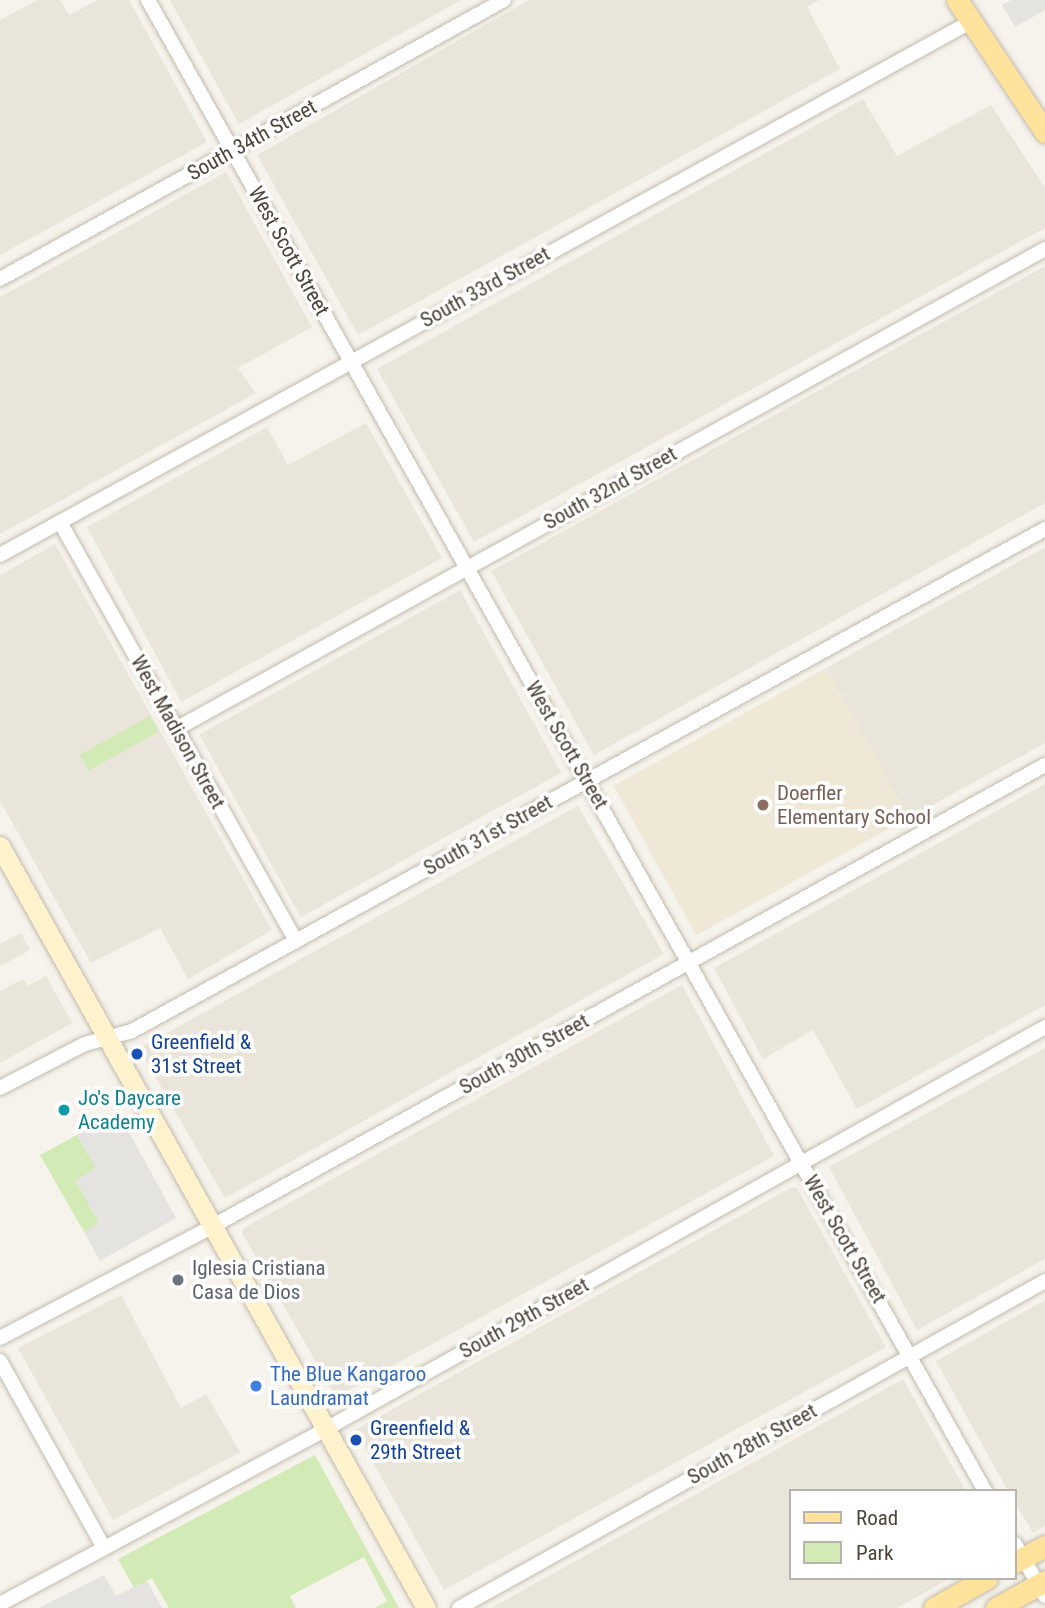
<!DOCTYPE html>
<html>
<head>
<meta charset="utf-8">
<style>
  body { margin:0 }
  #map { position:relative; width:1045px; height:1608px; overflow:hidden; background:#f6f3ec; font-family:"Roboto Condensed",sans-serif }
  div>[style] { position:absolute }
  .residential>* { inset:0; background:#eae5da; transform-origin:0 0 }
  .education>* { inset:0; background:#efe8d6; transform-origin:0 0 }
  .green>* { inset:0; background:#d2eab5; transform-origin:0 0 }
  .parking>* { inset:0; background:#e5e3e0 }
  .roads { filter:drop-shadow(0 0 2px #c2bbae) drop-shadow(0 0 2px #c2bbae) }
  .street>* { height:14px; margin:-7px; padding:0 7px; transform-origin:7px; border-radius:7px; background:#fff }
  .secondary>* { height:19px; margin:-9.5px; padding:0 9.5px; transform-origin:9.5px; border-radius:9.5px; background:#fff3cd }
  .primary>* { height:21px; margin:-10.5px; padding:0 10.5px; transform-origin:10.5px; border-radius:10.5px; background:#ffe39c }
  .dots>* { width:19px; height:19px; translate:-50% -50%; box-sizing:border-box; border:4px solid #fff; border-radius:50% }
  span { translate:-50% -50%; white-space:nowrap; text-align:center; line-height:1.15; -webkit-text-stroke:7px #fff; paint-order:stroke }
  .street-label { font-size:21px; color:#4b4439 }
  .education-label { font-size:21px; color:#785e54 }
  .left { translate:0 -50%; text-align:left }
  .transit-label { font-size:21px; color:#164399 }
  .culture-label { font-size:21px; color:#0d838f }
  .worship-label { font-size:21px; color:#5b616d }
  .shop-label { font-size:21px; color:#366cbe }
  .legend { position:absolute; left:789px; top:1489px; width:228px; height:91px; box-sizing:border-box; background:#fff; border:2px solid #b7b4b0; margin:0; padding:9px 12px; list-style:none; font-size:21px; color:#4b4439 }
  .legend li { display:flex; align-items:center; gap:14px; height:35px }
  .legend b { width:35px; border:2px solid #b7b4b0 }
</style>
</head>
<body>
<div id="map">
  <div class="residential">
    <div style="clip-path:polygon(38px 0,60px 0,69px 15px,98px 0,129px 0,207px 142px,0 255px,0 20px)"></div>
    <div style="clip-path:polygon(170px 0,461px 0,239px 124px)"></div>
    <div style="clip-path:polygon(529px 0,819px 0,807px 7px,840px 69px,358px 335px,257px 155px)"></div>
    <div style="clip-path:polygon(863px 99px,897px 156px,991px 105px,1045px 188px,1045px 228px,474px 542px,377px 369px)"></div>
    <div style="clip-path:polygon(226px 172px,312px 327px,238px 368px,256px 393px,0 534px,0 297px)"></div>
    <div style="clip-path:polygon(1045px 266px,1045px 503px,594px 755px,491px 571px)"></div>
    <div style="clip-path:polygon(366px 423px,442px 558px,181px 702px,87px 527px,267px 427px,288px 465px)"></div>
    <div style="clip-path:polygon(55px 544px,272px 930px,188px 979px,160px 928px,91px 963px,0 801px,0 575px)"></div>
    <div style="clip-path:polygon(1045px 547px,1045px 743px,909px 818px,826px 668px)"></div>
    <div style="left:460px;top:590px;width:209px;height:298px;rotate:61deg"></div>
    <div style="clip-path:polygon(1045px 784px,1045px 1005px,857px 1109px,813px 1030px,763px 1059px,714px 968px)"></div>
    <div style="clip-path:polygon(578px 806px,664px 954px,225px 1198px,141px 1052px,143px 1046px)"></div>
    <div style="clip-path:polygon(21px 933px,30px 950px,0 966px,0 944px)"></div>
    <div style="clip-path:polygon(46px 976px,72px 1023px,0 1063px,0 991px,23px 979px,28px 986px)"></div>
    <div style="clip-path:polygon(682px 985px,774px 1156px,336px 1397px,242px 1233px,244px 1228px)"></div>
    <div style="clip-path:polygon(1045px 1048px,1045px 1259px,917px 1330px,829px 1167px)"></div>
    <div style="clip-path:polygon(792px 1187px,797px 1188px,886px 1347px,444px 1590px,355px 1430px)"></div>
    <div style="clip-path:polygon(121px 1295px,181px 1408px,206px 1394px,240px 1452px,113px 1520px,18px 1348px)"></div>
    <div style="clip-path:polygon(1045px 1300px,1045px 1526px,1033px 1533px,1015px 1503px,1015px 1491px,1008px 1491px,936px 1361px)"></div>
    <div style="clip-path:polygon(903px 1379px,966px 1491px,791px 1491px,791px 1578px,951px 1578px,897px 1608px,491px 1608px)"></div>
  </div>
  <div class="education">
    <div style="left:826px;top:668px;width:171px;height:243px;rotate:61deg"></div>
  </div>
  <div class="green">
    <div style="left:150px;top:716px;width:18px;height:80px;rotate:61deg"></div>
    <div style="clip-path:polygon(77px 1135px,96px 1168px,76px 1181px,99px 1223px,84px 1232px,40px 1155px)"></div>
    <div style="clip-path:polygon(315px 1455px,399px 1608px,375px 1608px,387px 1601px,364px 1557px,290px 1596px,296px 1608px,169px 1608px,152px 1578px,134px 1588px,118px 1559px)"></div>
  </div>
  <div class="parking">
    <div style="clip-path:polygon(1011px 0,1045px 0,1045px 10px,1015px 27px,1002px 5px)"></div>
    <div style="clip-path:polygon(118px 1112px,176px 1218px,100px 1261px,84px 1232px,99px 1223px,75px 1180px,96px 1168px,77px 1135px)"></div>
    <div style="clip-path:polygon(104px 1575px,116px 1596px,147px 1581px,162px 1608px,39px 1608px)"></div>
  </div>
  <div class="roads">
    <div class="street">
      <div style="left:148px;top:0;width:1710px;rotate:60.69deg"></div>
      <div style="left:0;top:279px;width:576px;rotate:-28.97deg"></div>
      <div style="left:60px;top:522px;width:481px;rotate:60.6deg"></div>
      <div style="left:0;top:555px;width:1109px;rotate:-28.78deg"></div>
      <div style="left:176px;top:729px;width:993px;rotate:-28.91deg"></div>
      <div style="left:0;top:1088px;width:96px;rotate:-27.4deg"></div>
      <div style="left:85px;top:1044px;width:49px;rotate:-15.5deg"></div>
      <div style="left:132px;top:1031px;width:1042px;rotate:-28.8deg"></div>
      <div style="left:0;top:1338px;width:241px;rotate:-27.7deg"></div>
      <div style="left:213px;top:1226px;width:951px;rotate:-28.99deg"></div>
      <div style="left:0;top:1361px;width:214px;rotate:60.9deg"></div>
      <div style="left:1015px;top:1544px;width:60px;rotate:60deg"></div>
      <div style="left:0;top:1604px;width:368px;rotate:-28.2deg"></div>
      <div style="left:324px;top:1430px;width:826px;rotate:-29.2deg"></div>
      <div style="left:459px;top:1608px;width:671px;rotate:-29.16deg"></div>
    </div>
    <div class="secondary">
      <div style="left:0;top:846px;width:873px;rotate:60.79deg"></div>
    </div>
    <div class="primary">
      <div style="left:957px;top:0;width:159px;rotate:56.3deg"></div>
      <div style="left:1015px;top:1562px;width:34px;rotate:-28deg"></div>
      <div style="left:934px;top:1608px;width:61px;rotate:-29.5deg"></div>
      <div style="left:996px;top:1608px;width:56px;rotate:-28.9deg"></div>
    </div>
  </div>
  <div class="dots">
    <div style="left:763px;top:805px;background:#8d6e63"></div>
    <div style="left:137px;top:1054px;background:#1a4fb4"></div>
    <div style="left:64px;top:1110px;background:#0f9aa8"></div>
    <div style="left:178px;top:1280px;background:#6b7280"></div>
    <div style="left:256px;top:1386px;background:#3f7fe0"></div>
    <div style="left:356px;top:1440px;background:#1a4fb4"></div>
  </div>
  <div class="street-label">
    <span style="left:252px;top:140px;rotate:-29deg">South 34th Street</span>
    <span style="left:289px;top:251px;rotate:61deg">West Scott Street</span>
    <span style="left:485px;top:287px;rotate:-29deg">South 33rd Street</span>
    <span style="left:610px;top:488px;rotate:-29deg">South 32nd Street</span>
    <span style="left:178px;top:732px;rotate:61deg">West Madison Street</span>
    <span style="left:567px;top:745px;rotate:60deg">West Scott Street</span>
    <span style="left:488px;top:835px;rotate:-29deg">South 31st Street</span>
    <span style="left:524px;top:1054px;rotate:-29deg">South 30th Street</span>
    <span style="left:845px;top:1239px;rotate:60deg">West Scott Street</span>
    <span style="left:524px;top:1318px;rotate:-29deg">South 29th Street</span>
    <span style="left:752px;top:1444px;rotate:-29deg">South 28th Street</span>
  </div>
  <div class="education-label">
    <span class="left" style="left:777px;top:805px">Doerfler<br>Elementary School</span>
  </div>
  <div class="transit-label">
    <span class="left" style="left:151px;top:1054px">Greenfield &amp;<br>31st Street</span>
    <span class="left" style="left:370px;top:1440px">Greenfield &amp;<br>29th Street</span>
  </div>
  <div class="culture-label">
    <span class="left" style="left:78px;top:1110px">Jo's Daycare<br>Academy</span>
  </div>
  <div class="worship-label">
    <span class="left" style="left:192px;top:1280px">Iglesia Cristiana<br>Casa de Dios</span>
  </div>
  <div class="shop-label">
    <span class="left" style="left:270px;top:1386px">The Blue Kangaroo<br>Laundramat</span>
  </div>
  <ul class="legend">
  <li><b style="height:9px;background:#ffe39c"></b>Road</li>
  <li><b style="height:19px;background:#d2eab5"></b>Park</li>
  </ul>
</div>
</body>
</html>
